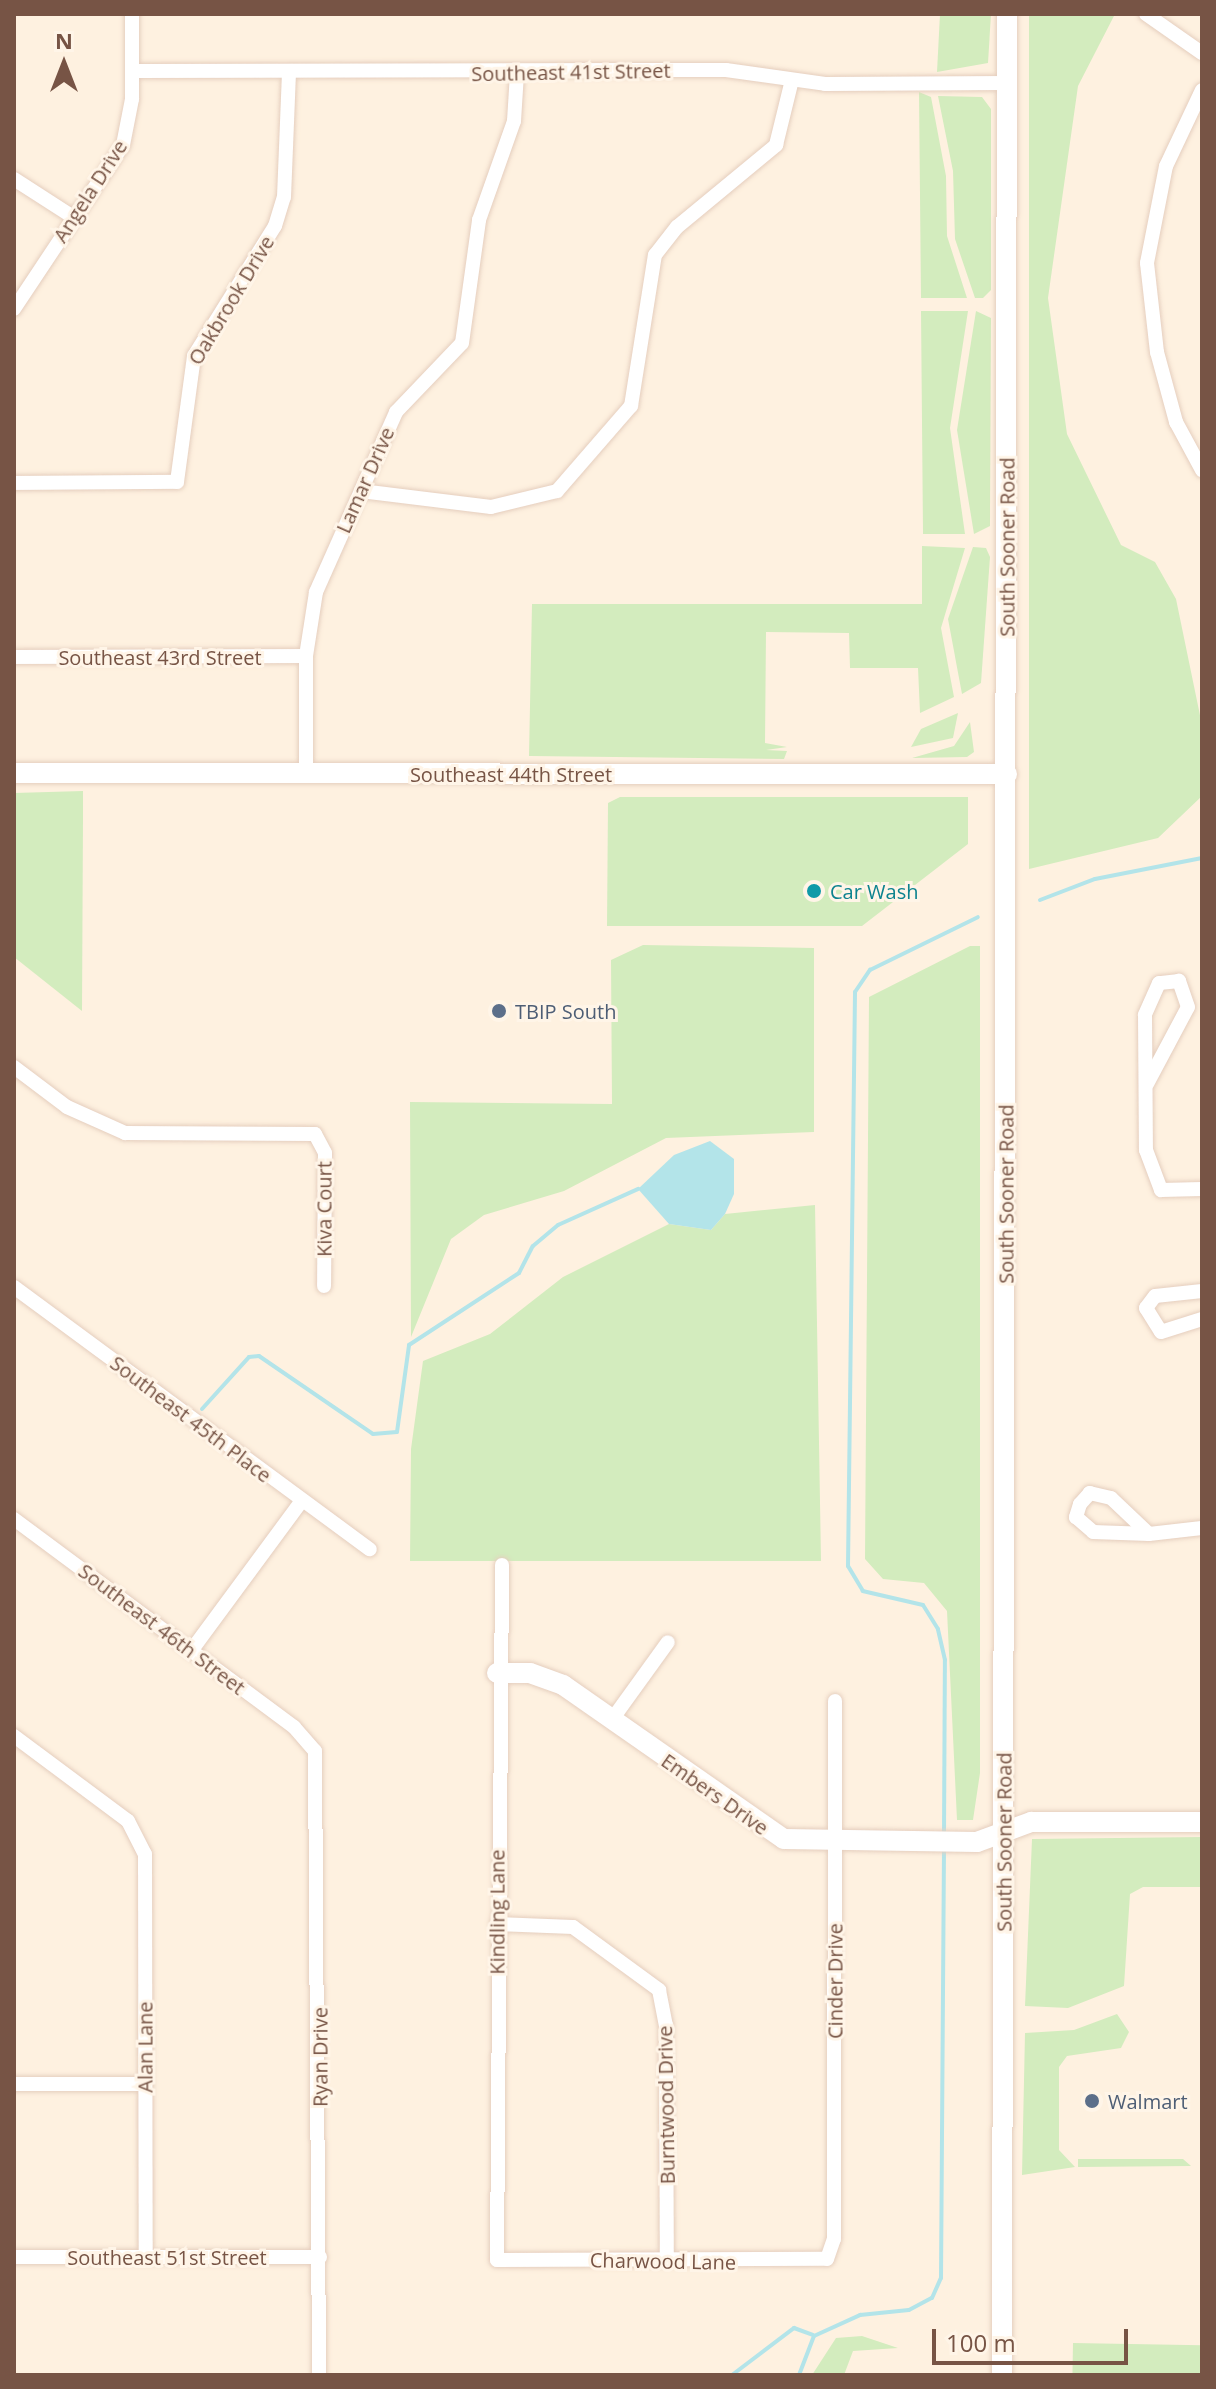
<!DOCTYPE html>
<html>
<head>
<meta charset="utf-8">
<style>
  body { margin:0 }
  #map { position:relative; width:1216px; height:2389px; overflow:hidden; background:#fef1e0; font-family:"Open Sans",sans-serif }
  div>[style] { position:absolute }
  .green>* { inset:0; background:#d3ecbe; transform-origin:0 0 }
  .water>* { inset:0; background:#b3e4e9 }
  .stream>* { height:4px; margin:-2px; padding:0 2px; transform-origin:2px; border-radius:2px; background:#b3e4e9 }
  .roads { filter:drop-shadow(0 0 2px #e5cebe) drop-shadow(0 0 2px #e5cebe) }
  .street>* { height:14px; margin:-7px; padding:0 7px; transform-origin:7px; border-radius:7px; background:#fff }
  .secondary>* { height:20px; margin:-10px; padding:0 10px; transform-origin:10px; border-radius:10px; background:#fff }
  .dots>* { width:22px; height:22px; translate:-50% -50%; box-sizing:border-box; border:4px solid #fff5e8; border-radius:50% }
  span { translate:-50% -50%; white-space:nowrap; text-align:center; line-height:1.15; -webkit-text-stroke:6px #fff5e8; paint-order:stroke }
  .street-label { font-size:20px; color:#775445 }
  .culture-label { font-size:20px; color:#0d838f }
  .left { translate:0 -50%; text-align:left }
  .service-label { font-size:20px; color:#4e5e75 }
  .frame { position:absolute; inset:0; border:16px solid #775445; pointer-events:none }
  .north { position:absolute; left:24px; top:24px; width:80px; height:80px; -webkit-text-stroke:6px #fff5e8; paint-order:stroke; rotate:0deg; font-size:22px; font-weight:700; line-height:32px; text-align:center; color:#775445 }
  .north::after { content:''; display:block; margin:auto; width:28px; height:36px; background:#775445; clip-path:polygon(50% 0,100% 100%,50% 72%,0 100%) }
  .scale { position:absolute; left:932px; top:2329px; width:196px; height:36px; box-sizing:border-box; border:4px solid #775445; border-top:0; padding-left:10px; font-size:24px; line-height:28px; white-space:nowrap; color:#775445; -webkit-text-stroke:6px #fff5e8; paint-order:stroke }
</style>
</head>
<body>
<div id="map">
  <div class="green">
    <div style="clip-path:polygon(940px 14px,991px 14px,988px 63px,937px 72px)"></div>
    <div style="clip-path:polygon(1029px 14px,1115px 14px,1078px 86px,1048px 298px,1067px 434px,1121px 545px,1155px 562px,1176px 599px,1202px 725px,1202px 796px,1158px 838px,1029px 869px)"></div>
    <div style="clip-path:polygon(919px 92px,931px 97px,946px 176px,947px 236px,967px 298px,921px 298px)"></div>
    <div style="clip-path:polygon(938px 96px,982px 97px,991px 109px,991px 290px,983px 298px,975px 298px,955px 239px,953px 171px)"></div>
    <div style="clip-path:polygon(921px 311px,968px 311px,950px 428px,965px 534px,923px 534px)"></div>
    <div style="clip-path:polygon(976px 311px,991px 318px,990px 526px,974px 534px,957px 430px)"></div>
    <div style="clip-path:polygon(922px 546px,965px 548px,941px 628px,954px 697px,920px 713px,918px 668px,850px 668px,849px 633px,766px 632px,765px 743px,787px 747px,766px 750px,787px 751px,784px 759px,529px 756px,532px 604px,922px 604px)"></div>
    <div style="clip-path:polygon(973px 547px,986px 548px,990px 557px,981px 683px,962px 694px,948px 619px)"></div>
    <div style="clip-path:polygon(958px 713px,953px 738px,911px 747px,921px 729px)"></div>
    <div style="clip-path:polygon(970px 722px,974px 752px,967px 757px,912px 758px,954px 746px)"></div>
    <div style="clip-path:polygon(83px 791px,83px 818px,82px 1011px,14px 957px,14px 793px)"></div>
    <div style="clip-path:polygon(620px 797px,968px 797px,968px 844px,862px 926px,607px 926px,608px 803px)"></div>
    <div style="clip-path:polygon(643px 945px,814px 948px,814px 1132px,666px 1138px,564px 1191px,484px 1215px,451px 1239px,411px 1337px,410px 1102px,612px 1104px,611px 960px)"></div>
    <div style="clip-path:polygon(970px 946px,980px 946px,980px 1773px,973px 1820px,957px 1820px,947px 1611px,924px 1583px,883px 1579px,865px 1559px,869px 997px)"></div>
    <div style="clip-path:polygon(815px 1205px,821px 1561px,410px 1561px,411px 1449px,423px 1361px,490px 1334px,563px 1277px,669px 1224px,711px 1230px,725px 1214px)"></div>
    <div style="clip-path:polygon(1202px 1837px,1202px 1887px,1143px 1887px,1130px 1894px,1124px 1986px,1068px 2008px,1025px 2006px,1032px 1839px)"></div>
    <div style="clip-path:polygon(1117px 2014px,1129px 2032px,1121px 2048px,1067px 2056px,1059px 2067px,1059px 2150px,1075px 2167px,1022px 2175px,1025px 2033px,1074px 2030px)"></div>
    <div style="clip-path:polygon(1078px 2159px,1183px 2159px,1191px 2166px,1078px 2167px)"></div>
    <div style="clip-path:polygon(862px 2336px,898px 2348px,853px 2351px,844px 2375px,812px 2375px,836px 2338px)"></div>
    <div style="left:1073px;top:2343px;width:129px;height:32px;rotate:1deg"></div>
  </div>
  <div class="water">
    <div style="clip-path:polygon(710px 1141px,734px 1159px,734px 1194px,725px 1214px,711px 1230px,669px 1224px,638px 1189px,674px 1155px)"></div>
  </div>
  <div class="stream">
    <div style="left:1040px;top:900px;width:59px;rotate:-20.9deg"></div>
    <div style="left:1095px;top:879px;width:109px;rotate:-11.1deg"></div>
    <div style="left:202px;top:1409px;width:70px;rotate:-47.9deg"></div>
    <div style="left:249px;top:1357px;width:10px;rotate:-6deg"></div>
    <div style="left:259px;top:1356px;width:138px;rotate:34.4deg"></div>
    <div style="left:373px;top:1434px;width:24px;rotate:-5deg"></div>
    <div style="left:397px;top:1432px;width:88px;rotate:-82.1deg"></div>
    <div style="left:409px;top:1345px;width:131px;rotate:-33.2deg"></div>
    <div style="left:519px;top:1273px;width:30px;rotate:-63deg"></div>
    <div style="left:533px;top:1246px;width:33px;rotate:-40deg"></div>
    <div style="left:558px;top:1225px;width:88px;rotate:-24.2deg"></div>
    <div style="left:944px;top:1834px;width:174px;rotate:-89.7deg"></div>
    <div style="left:945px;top:1660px;width:32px;rotate:-103deg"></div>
    <div style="left:938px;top:1629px;width:28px;rotate:-122deg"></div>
    <div style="left:923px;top:1605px;width:62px;rotate:-166.9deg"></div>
    <div style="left:863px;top:1591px;width:29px;rotate:-121deg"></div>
    <div style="left:848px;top:1566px;width:574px;rotate:-89.3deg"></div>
    <div style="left:855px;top:992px;width:27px;rotate:-56deg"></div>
    <div style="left:870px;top:970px;width:120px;rotate:-26.1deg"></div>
    <div style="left:732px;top:2375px;width:78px;rotate:-37.2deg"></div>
    <div style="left:794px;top:2328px;width:20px;rotate:20deg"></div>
    <div style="left:799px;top:2375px;width:42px;rotate:-69deg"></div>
    <div style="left:814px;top:2336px;width:51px;rotate:-24.5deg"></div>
    <div style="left:860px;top:2315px;width:49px;rotate:-5.8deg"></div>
    <div style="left:909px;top:2310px;width:26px;rotate:-28deg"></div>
    <div style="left:932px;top:2298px;width:22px;rotate:-66deg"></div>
    <div style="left:941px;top:2278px;width:431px;rotate:-89.6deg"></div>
  </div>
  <div class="roads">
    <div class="street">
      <div style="left:1146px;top:14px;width:68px;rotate:34.9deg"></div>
      <div style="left:134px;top:71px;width:592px;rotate:-0.1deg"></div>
      <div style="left:726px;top:70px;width:100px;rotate:8deg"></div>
      <div style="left:825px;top:84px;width:182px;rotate:-0.3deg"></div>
      <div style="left:1202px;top:90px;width:84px;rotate:115.3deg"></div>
      <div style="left:1166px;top:166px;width:99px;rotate:101.1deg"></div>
      <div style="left:1147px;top:263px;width:90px;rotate:83.6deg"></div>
      <div style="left:1157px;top:352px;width:73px;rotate:74.8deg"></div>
      <div style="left:1176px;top:422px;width:55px;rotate:61.6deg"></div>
      <div style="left:14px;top:179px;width:70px;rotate:32.8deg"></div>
      <div style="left:14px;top:309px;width:197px;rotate:-56.4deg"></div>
      <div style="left:123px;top:145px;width:47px;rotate:-78.9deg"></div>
      <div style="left:132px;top:99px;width:85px;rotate:-90deg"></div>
      <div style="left:14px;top:483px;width:163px;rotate:-0.4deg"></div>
      <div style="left:177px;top:482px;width:127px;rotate:-82.3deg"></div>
      <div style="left:194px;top:356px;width:153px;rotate:-58.1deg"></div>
      <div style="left:275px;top:226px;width:30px;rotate:-73deg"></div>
      <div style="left:284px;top:197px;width:125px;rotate:-87.7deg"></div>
      <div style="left:361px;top:491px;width:131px;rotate:7deg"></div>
      <div style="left:491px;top:507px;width:68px;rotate:-13.6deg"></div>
      <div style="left:557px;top:491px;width:113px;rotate:-49deg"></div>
      <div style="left:631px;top:406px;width:153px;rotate:-81deg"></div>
      <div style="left:655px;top:255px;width:36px;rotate:-52deg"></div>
      <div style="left:677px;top:227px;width:129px;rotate:-39.6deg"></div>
      <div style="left:776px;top:145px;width:67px;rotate:-76.2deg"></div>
      <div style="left:14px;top:657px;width:292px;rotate:-0.2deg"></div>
      <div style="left:306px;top:774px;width:118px;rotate:-90deg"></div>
      <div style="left:306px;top:656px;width:65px;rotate:-81.1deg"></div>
      <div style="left:316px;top:592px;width:197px;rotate:-66deg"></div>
      <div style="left:396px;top:412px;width:95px;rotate:-46.3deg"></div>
      <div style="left:462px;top:343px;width:124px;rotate:-82.1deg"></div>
      <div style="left:479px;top:220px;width:105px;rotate:-70.5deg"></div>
      <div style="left:514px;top:121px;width:48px;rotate:-86.4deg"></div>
      <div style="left:14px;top:1067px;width:66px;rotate:37deg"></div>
      <div style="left:67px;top:1107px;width:64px;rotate:24.1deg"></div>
      <div style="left:125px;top:1133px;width:190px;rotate:0.3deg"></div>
      <div style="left:315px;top:1134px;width:21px;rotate:62deg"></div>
      <div style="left:325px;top:1153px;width:133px;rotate:90.4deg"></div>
      <div style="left:1147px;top:1084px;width:87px;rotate:-62deg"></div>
      <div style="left:1188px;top:1007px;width:28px;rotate:-109deg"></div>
      <div style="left:1179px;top:981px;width:20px;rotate:174deg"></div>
      <div style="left:1159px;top:983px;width:35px;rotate:114deg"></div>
      <div style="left:1145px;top:1015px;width:135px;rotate:89.6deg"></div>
      <div style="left:1146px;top:1150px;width:43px;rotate:69.4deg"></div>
      <div style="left:1161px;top:1190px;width:41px;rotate:-1.4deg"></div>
      <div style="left:14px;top:1287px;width:442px;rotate:36.4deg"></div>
      <div style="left:1202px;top:1291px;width:47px;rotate:173.9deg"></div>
      <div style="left:1155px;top:1296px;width:15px;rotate:127deg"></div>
      <div style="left:1146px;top:1308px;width:28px;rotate:58deg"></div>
      <div style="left:1161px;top:1332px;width:43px;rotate:-17.6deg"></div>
      <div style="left:14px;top:1519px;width:349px;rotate:36.6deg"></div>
      <div style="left:294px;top:1727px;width:32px;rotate:49deg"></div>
      <div style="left:315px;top:1751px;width:624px;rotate:89.63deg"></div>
      <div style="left:1149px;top:1534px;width:52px;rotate:-136.5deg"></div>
      <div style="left:1111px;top:1498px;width:22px;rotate:-167deg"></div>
      <div style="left:1090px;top:1493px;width:15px;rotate:132deg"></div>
      <div style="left:1080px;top:1504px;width:14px;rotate:107deg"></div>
      <div style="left:1076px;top:1517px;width:23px;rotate:41deg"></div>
      <div style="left:1093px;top:1532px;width:56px;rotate:2deg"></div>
      <div style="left:1149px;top:1534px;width:53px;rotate:-6.5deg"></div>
      <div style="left:502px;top:1565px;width:695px;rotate:90.41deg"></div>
      <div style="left:497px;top:2260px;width:330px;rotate:-0.2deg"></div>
      <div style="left:827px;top:2259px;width:21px;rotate:-71deg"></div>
      <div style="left:834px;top:2239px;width:538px;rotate:-89.89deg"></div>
      <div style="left:191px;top:1651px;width:185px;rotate:-53.6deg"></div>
      <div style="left:611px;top:1721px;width:97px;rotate:-54.2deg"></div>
      <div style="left:14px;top:1736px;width:142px;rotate:36.7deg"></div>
      <div style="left:128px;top:1821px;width:37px;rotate:63deg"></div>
      <div style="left:145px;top:1854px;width:403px;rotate:89.9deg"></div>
      <div style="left:497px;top:1924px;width:76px;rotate:2.3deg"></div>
      <div style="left:573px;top:1927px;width:107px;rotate:36.2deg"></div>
      <div style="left:659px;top:1990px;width:36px;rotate:79deg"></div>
      <div style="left:666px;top:2025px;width:234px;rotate:89.8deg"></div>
      <div style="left:14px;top:2084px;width:131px"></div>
      <div style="left:14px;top:2257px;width:306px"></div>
    </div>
    <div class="secondary">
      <div style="left:14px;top:773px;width:993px;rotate:0.06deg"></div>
      <div style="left:497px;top:1673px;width:33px"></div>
      <div style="left:530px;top:1673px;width:35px;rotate:20deg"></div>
      <div style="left:563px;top:1685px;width:269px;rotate:34.9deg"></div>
      <div style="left:784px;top:1839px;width:193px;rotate:0.9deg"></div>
      <div style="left:977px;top:1842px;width:58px;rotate:-20.3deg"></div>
      <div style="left:1031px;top:1822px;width:171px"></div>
      <div style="left:1002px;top:2375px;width:2361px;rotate:-89.88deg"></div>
    </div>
  </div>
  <div class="dots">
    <div style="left:814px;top:891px;background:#0f9aa8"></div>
    <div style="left:499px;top:1011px;background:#5c6f8a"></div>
    <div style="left:1092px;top:2101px;background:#5c6f8a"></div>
  </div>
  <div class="street-label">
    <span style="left:571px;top:72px;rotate:-1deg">Southeast 41st Street</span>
    <span style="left:90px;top:191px;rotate:-57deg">Angela Drive</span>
    <span style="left:231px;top:300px;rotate:-59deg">Oakbrook Drive</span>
    <span style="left:365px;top:480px;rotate:-66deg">Lamar Drive</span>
    <span style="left:1007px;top:547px;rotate:-90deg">South Sooner Road</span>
    <span style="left:160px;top:657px">Southeast 43rd Street</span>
    <span style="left:511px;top:774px">Southeast 44th Street</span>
    <span style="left:1006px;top:1194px;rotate:-90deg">South Sooner Road</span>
    <span style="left:324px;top:1209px;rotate:-90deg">Kiva Court</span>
    <span style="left:191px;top:1419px;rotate:37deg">Southeast 45th Place</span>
    <span style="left:162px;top:1629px;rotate:37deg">Southeast 46th Street</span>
    <span style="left:715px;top:1794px;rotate:35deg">Embers Drive</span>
    <span style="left:1004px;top:1842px;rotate:-90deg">South Sooner Road</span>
    <span style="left:497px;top:1912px;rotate:-90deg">Kindling Lane</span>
    <span style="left:835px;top:1981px;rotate:-90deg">Cinder Drive</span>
    <span style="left:145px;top:2047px;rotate:-90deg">Alan Lane</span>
    <span style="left:320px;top:2057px;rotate:-90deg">Ryan Drive</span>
    <span style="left:666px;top:2105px;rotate:-91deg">Burntwood Drive</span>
    <span style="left:167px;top:2257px">Southeast 51st Street</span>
    <span style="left:663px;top:2261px;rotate:1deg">Charwood Lane</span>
  </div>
  <div class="culture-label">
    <span class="left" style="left:830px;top:891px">Car Wash</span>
  </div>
  <div class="service-label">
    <span class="left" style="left:515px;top:1011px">TBIP South</span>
    <span class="left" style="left:1108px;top:2101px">Walmart</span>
  </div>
  <div class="frame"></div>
  <div class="north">N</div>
  <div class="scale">100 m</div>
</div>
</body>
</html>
